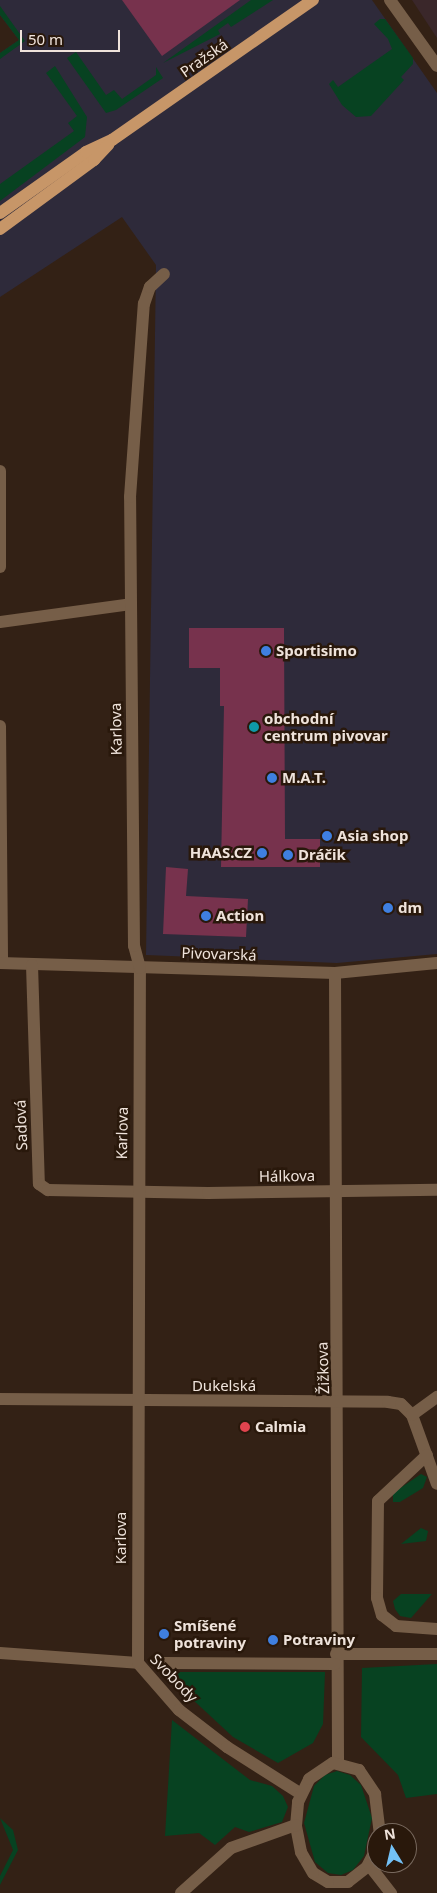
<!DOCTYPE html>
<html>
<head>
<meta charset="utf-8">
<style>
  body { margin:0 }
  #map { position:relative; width:437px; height:1893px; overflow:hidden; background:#332115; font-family:"Noto Sans",sans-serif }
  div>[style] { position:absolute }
  .commercial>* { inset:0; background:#2e2a3a }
  .industrial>* { inset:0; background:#3a272a }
  .green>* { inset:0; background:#074221 }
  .building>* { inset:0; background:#77324d }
  .minor>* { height:12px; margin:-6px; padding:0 6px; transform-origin:6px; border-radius:6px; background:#765e48 }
  .major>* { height:12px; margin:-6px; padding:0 6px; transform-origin:6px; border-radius:6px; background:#c79668 }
  .dots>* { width:14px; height:14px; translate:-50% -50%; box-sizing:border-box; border:2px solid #29180b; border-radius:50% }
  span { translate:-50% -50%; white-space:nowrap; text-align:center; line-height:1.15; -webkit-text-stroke:5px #29180b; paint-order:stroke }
  .street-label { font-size:15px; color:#efe3db }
  .poi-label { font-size:15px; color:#efe3db; font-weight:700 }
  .left { translate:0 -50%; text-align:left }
  .right { translate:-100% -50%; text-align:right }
  .north { position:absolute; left:367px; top:1823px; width:50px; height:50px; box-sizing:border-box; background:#29180b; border:1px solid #78695e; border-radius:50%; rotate:351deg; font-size:14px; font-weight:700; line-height:20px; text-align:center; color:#efe3db }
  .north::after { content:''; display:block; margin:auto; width:18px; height:22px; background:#73c1f6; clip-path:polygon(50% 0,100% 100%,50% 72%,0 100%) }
  .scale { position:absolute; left:20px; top:30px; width:100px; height:22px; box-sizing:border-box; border:2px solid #efe3db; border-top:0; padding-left:6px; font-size:15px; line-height:18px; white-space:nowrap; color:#efe3db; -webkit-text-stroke:4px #29180b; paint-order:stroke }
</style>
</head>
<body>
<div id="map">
  <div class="commercial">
    <div style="clip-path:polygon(0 0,372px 0,437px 93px,437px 954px,337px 963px,146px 955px,156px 265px,122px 217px,0 297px,0 53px,19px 40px,0 15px)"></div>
  </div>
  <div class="industrial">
    <div style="clip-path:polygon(412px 0,437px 0,437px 38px)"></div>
  </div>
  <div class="green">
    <div style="clip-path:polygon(251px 0,273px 0,231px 27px,228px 23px,218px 30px,220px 34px,163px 63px)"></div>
    <div style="clip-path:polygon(0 6px,25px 41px,0 59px,0 53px,19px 40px,0 15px)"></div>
    <div style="clip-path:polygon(380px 19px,385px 19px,413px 58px,413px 64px,401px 77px,404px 80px,371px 116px,356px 117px,342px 105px,329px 84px,333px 80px,338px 87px,392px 49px,388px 39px,374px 24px)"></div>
    <div style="clip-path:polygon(76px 52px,106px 95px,114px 90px,122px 99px,156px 75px,156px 67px,163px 78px,116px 110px,106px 113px,67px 58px)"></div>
    <div style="clip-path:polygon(55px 66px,87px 117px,85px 137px,0 201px,0 184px,74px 131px,68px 123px,77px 116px,46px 73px)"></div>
    <div style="clip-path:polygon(421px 1474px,427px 1477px,423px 1488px,400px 1502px,393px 1502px,393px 1493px)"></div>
    <div style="clip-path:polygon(421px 1528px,428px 1531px,426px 1541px,401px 1544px)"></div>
    <div style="clip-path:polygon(401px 1594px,432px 1594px,411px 1618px,400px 1616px,395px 1609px,393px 1601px)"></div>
    <div style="clip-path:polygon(437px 1664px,437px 1794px,406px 1798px,398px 1775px,361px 1737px,362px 1668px)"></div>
    <div style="clip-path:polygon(163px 1672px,325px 1672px,323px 1724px,313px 1743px,278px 1763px,233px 1737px)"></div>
    <div style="clip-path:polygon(172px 1720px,250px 1780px,272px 1786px,283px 1796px,288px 1807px,282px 1822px,249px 1832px,235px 1827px,215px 1845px,199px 1833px,165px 1836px)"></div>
    <div style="clip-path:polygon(337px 1771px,350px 1775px,361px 1785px,372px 1818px,364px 1856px,353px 1870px,341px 1875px,328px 1873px,315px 1862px,304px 1823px,314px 1786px,325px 1775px)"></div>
    <div style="clip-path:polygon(0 1818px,13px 1830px,18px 1850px,0 1885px,0 1876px,13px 1850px)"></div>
  </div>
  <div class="building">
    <div style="clip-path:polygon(122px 0,240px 0,162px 56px)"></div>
    <div style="clip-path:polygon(189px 628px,284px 628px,285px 839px,320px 839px,320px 867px,221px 867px,224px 706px,220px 706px,220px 668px,189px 668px)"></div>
    <div style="clip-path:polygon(166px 867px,188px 869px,186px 896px,248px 899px,246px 937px,163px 934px)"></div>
  </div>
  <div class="minor">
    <div style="left:390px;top:0;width:81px;rotate:54.5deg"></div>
    <div style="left:0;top:471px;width:96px;rotate:90deg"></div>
    <div style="left:0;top:622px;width:132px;rotate:-7.8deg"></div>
    <div style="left:0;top:726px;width:237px;rotate:89.5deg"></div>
    <div style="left:0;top:963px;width:335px;rotate:1.7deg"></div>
    <div style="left:335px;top:973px;width:102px;rotate:-5.6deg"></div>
    <div style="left:32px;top:965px;width:219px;rotate:88.2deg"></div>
    <div style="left:39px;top:1184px;width:11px;rotate:34deg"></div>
    <div style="left:48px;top:1190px;width:160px;rotate:1.1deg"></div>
    <div style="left:208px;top:1193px;width:229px;rotate:-0.8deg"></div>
    <div style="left:335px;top:973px;width:789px;rotate:89.78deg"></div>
    <div style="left:0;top:1399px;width:388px;rotate:0.4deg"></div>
    <div style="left:388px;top:1402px;width:13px;rotate:9deg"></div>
    <div style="left:401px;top:1404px;width:16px;rotate:45deg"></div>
    <div style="left:412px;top:1415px;width:73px;rotate:70.1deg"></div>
    <div style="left:412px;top:1415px;width:31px;rotate:-36deg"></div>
    <div style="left:427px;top:1455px;width:67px;rotate:136.8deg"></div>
    <div style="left:378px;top:1501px;width:97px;rotate:90.6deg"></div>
    <div style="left:377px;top:1598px;width:18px;rotate:74deg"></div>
    <div style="left:382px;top:1615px;width:18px;rotate:38deg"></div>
    <div style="left:396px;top:1626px;width:41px;rotate:4.2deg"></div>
    <div style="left:0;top:1653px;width:138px;rotate:4.1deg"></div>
    <div style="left:138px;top:1663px;width:62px;rotate:48.9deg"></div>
    <div style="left:179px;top:1710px;width:61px;rotate:37.6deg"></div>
    <div style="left:227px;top:1747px;width:88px;rotate:32.4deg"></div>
    <div style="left:336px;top:1654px;width:101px"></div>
    <div style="left:138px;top:1663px;width:695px;rotate:-89.84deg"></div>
    <div style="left:140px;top:968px;width:23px;rotate:-105deg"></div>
    <div style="left:134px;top:946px;width:449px;rotate:-90.5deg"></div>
    <div style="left:130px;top:497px;width:194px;rotate:-85.9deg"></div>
    <div style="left:144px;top:304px;width:18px;rotate:-71deg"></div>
    <div style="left:150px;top:287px;width:19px;rotate:-43deg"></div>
    <div style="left:163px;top:1663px;width:172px;rotate:0.3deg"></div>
    <div style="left:377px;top:1847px;width:22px;rotate:117deg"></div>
    <div style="left:367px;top:1867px;width:24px;rotate:142deg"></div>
    <div style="left:348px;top:1882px;width:20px;rotate:180deg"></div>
    <div style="left:328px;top:1882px;width:17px;rotate:-149deg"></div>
    <div style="left:313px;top:1873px;width:24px;rotate:-120deg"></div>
    <div style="left:301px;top:1852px;width:26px;rotate:-101deg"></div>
    <div style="left:296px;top:1826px;width:24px;rotate:-85deg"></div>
    <div style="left:298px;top:1802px;width:25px;rotate:-64deg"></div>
    <div style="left:309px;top:1779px;width:29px;rotate:-34deg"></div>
    <div style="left:333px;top:1763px;width:27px;rotate:15deg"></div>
    <div style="left:359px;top:1770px;width:29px;rotate:56deg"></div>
    <div style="left:375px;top:1794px;width:39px;rotate:83deg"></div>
    <div style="left:369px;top:1865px;width:36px;rotate:52deg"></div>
    <div style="left:181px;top:1893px;width:67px;rotate:-42deg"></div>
    <div style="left:231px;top:1848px;width:69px;rotate:-19.5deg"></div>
  </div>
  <div class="major">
    <div style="left:0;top:213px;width:105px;rotate:-35.3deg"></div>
    <div style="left:86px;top:152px;width:29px;rotate:-25deg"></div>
    <div style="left:112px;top:140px;width:245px;rotate:-34.9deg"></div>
    <div style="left:0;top:229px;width:117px;rotate:-36.3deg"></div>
    <div style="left:94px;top:160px;width:21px;rotate:-47deg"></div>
  </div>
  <div class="dots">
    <div style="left:266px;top:651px;background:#3f7fe0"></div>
    <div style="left:254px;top:727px;background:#0f9aa8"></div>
    <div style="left:272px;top:778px;background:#3f7fe0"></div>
    <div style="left:327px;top:836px;background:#3f7fe0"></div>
    <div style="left:262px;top:853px;background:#3f7fe0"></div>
    <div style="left:288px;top:855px;background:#3f7fe0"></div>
    <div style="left:388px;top:908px;background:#3f7fe0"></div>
    <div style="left:206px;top:916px;background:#3f7fe0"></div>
    <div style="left:245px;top:1427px;background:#e0444e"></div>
    <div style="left:164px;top:1634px;background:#3f7fe0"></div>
    <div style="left:273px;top:1640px;background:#3f7fe0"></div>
  </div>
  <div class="street-label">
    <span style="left:204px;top:58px;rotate:-35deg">Pražská</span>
    <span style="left:116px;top:729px;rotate:-91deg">Karlova</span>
    <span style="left:219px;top:954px;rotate:2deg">Pivovarská</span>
    <span style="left:21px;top:1125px;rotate:-92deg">Sadová</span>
    <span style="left:122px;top:1133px;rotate:-89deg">Karlova</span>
    <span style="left:287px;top:1176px;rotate:-1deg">Hálkova</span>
    <span style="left:323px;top:1368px;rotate:-92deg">Žižkova</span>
    <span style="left:224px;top:1386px">Dukelská</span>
    <span style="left:121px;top:1538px;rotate:-90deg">Karlova</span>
    <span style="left:174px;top:1678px;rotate:46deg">Svobody</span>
  </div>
  <div class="poi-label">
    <span class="left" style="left:276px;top:651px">Sportisimo</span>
    <span class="left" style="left:264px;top:727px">obchodní<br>centrum pivovar</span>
    <span class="left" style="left:282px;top:778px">M.A.T.</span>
    <span class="left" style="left:337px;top:836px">Asia shop</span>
    <span class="right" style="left:252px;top:853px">HAAS.CZ</span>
    <span class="left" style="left:298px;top:855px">Dráčik</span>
    <span class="left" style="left:398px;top:908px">dm</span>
    <span class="left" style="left:216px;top:916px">Action</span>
    <span class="left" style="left:255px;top:1427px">Calmia</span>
    <span class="left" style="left:174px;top:1634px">Smíšené<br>potraviny</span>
    <span class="left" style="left:283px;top:1640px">Potraviny</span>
  </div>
  <div class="north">N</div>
  <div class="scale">50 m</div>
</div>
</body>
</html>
